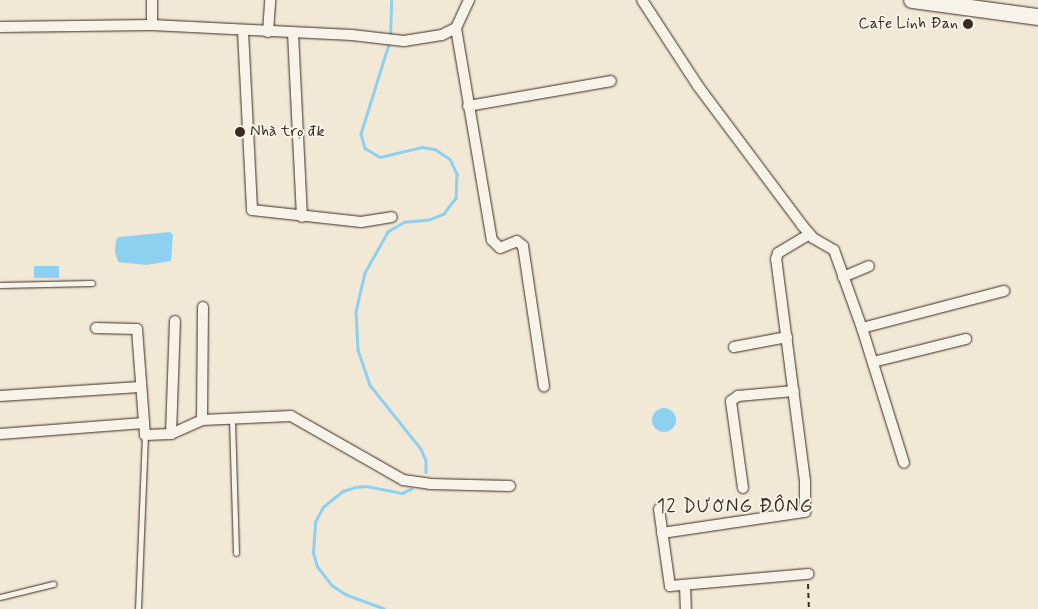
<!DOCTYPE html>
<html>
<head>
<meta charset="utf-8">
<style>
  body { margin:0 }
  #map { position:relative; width:1038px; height:609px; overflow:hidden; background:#f1e8d6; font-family:Mynerve,sans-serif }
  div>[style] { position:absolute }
  .water>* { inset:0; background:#8ed0f0; transform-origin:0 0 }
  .round { border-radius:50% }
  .stream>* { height:2.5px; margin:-1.25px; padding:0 1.25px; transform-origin:1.25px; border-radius:1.25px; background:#8ed0f0 }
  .path>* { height:2px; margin-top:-1px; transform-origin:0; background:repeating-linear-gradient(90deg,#3b2a1e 0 5px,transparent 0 9px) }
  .roads { filter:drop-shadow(0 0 1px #3b2a1e) drop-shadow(0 0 1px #3b2a1e) }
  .lane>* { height:5px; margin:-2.5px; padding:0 2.5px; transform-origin:2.5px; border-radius:2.5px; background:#f7f3e8 }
  .street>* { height:10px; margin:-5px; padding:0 5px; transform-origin:5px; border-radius:5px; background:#f7f3e8 }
  .primary>* { height:16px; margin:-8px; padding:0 8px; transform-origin:8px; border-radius:8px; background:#f7f3e8 }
  .dots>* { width:14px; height:14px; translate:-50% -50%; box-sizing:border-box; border:2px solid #f7f3e8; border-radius:50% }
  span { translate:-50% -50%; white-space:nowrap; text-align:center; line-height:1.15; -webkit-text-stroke:4px #f7f3e8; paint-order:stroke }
  .poi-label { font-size:16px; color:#3b2a1e }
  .right { translate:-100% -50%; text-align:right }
  .left { translate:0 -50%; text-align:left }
  .quarter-label { font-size:19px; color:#3b2a1e; letter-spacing:1px }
</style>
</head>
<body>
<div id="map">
  <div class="water">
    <div style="clip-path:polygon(170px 232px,173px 235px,171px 261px,146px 265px,118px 262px,115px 252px,116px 240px,119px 237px)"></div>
    <div style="left:59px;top:266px;width:12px;height:25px;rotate:90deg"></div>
    <div class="round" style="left:652px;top:408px;width:24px;height:24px"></div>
  </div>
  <div class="stream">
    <div style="left:390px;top:36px;width:36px;rotate:-88deg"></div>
    <div style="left:390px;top:41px;width:97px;rotate:107.3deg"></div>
    <div style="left:361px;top:134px;width:15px;rotate:74deg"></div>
    <div style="left:365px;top:148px;width:17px;rotate:31deg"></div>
    <div style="left:380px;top:157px;width:43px;rotate:-13.4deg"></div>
    <div style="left:422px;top:147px;width:13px;rotate:9deg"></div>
    <div style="left:435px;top:149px;width:18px;rotate:34deg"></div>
    <div style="left:450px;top:159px;width:17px;rotate:65deg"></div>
    <div style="left:457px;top:174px;width:24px;rotate:92deg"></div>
    <div style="left:456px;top:198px;width:20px;rotate:127deg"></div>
    <div style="left:444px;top:214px;width:16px;rotate:158deg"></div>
    <div style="left:429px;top:220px;width:24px;rotate:175deg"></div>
    <div style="left:405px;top:222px;width:20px;rotate:150deg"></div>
    <div style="left:388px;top:232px;width:47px;rotate:119.3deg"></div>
    <div style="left:365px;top:273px;width:39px;rotate:103deg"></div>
    <div style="left:356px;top:311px;width:39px;rotate:87deg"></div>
    <div style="left:358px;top:350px;width:37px;rotate:71deg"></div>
    <div style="left:370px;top:385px;width:82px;rotate:51.4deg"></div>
    <div style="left:421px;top:449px;width:12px;rotate:66deg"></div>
    <div style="left:426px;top:460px;width:12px;rotate:90deg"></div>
    <div style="left:384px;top:609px;width:40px;rotate:-159.8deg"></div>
    <div style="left:346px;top:595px;width:17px;rotate:-147deg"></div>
    <div style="left:332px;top:586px;width:24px;rotate:-128deg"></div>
    <div style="left:317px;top:567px;width:15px;rotate:-106deg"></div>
    <div style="left:313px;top:553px;width:31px;rotate:-86deg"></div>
    <div style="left:315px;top:522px;width:17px;rotate:-62deg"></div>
    <div style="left:323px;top:507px;width:26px;rotate:-39deg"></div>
    <div style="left:343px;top:491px;width:13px;rotate:-18deg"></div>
    <div style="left:355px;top:487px;width:11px;rotate:-5deg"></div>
    <div style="left:366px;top:486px;width:37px;rotate:11deg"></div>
    <div style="left:402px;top:493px;width:10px;rotate:-24deg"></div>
  </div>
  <div class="path">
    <div style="left:808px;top:584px;width:25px;rotate:88deg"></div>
  </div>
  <div class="roads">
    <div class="lane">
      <div style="left:0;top:285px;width:92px;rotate:-1.2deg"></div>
      <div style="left:232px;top:419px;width:134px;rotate:88.3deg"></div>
      <div style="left:0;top:597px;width:55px;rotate:-13.8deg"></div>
      <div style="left:138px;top:609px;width:174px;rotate:-87.7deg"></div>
    </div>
    <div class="street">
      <div style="left:152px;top:0;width:25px;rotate:90deg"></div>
      <div style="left:642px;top:0;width:103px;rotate:56.9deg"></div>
      <div style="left:698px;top:86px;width:174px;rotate:53.2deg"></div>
      <div style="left:802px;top:225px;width:17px;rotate:50deg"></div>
      <div style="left:813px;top:238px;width:24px;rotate:30deg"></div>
      <div style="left:834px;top:250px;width:83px;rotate:70.3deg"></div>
      <div style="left:862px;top:328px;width:141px;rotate:72.7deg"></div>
      <div style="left:0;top:27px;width:152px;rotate:-0.8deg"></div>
      <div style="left:152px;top:25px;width:200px;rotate:2.9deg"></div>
      <div style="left:352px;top:35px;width:52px;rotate:6.6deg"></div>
      <div style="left:404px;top:41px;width:38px;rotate:-9deg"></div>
      <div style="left:442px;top:35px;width:16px;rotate:-27deg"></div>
      <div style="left:456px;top:28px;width:31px;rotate:-65deg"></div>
      <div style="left:456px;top:28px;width:215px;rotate:80.4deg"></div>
      <div style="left:492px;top:240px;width:11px;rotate:45deg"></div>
      <div style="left:500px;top:248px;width:18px;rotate:-22deg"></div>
      <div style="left:517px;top:241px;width:8px;rotate:40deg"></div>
      <div style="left:523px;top:246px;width:142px;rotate:81.5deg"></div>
      <div style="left:243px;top:31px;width:179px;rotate:87.1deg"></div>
      <div style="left:252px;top:210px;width:110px;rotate:6.3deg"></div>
      <div style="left:361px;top:222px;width:31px;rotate:-9deg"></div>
      <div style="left:268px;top:32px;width:32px;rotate:-86deg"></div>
      <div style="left:293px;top:33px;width:184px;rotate:87.2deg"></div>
      <div style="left:468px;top:106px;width:145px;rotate:-9.9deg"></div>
      <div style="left:843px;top:277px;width:28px;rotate:-23deg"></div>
      <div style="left:96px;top:328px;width:41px;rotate:1.4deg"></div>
      <div style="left:137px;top:329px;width:94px;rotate:85.7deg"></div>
      <div style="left:862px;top:328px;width:147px;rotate:-14.6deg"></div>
      <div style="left:734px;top:347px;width:54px;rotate:-10.7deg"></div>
      <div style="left:873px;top:362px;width:96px;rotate:-13.9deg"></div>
      <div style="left:0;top:396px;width:140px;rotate:-3.7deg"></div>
      <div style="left:202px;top:420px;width:113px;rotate:-89.5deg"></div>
      <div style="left:0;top:434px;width:144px;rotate:-4.4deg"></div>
      <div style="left:144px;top:423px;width:12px;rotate:85deg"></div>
      <div style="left:145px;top:435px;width:26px;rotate:-2deg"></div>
      <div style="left:171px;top:434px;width:34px;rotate:-24deg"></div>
      <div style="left:202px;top:420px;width:89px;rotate:-2.6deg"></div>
      <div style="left:291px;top:416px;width:129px;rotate:29.7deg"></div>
      <div style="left:403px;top:480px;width:27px;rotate:8deg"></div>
      <div style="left:430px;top:484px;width:80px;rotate:1.4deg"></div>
      <div style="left:171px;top:434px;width:113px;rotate:-88deg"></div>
      <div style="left:743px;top:488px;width:88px;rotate:-97.9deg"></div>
      <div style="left:731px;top:401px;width:9px;rotate:-36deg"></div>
      <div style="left:738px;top:396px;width:56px;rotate:-5.1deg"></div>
      <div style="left:659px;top:509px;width:78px;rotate:81.9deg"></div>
      <div style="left:670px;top:586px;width:139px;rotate:-5deg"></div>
      <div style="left:662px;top:533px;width:145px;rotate:-8.4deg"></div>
      <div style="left:805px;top:512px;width:31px;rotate:-90deg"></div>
      <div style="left:805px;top:481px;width:224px;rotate:-97.4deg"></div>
      <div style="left:776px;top:259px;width:6px;rotate:-72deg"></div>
      <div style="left:778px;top:253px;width:37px;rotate:-31deg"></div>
      <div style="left:685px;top:585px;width:24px;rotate:88deg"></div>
    </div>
    <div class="primary">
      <div style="left:912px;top:0;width:127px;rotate:7.7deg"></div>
    </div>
  </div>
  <div class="dots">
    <div style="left:968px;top:24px;background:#3b2a1e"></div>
    <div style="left:240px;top:132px;background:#3b2a1e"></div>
  </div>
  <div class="poi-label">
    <span class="right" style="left:958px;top:24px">Cafe Linh Đan</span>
    <span class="left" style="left:250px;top:132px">Nhà trọ đk</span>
  </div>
  <div class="quarter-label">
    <span style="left:735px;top:507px">12 DƯƠNG ĐÔNG</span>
  </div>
</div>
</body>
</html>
